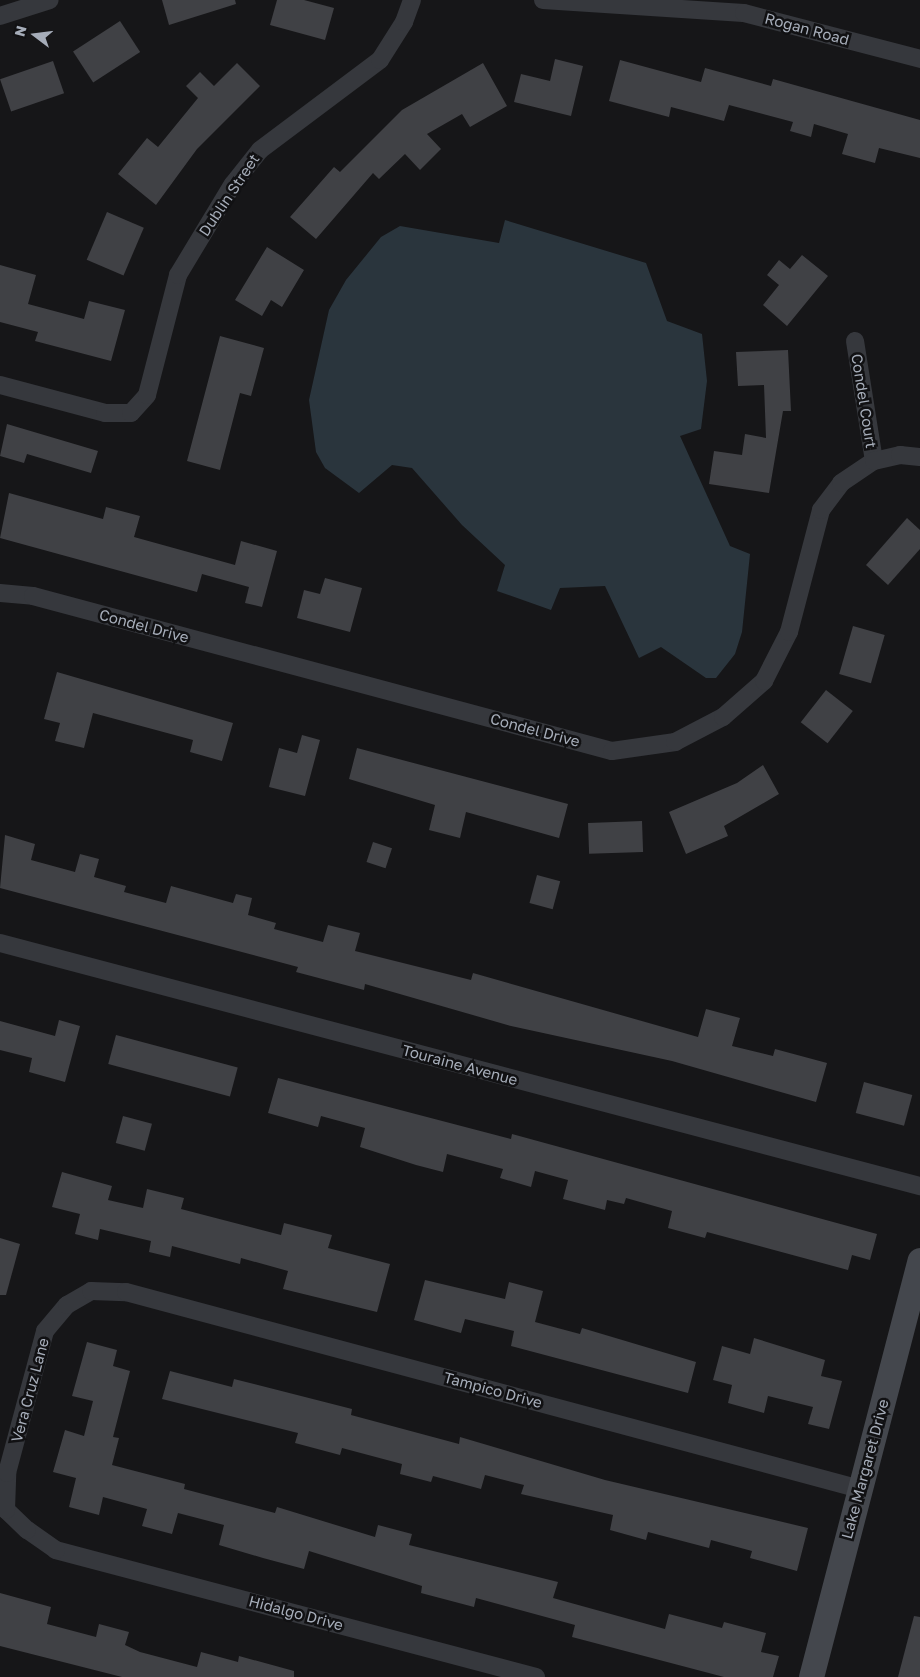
<!DOCTYPE html>
<html>
<head>
<meta charset="utf-8">
<style>
  body { margin:0 }
  #map { position:relative; width:920px; height:1677px; overflow:hidden; background:#161618; font-family:"Golos Text",sans-serif }
  div>[style] { position:absolute }
  .water>* { inset:0; background:#2a353d }
  .building>* { inset:0; background:#404145; transform-origin:0 0 }
  .street>* { height:18px; margin:-9px; padding:0 9px; transform-origin:9px; border-radius:9px; background:#36383d }
  .secondary>* { height:25px; margin:-12.5px; padding:0 12.5px; transform-origin:12.5px; border-radius:12.5px; background:#44474d }
  span { translate:-50% -50%; white-space:nowrap; text-align:center; line-height:1.15; -webkit-text-stroke:5px #111113; paint-order:stroke }
  .street-label { font-size:15px; color:#a6adb9 }
  .north { position:absolute; left:10px; top:10px; width:50px; height:50px; -webkit-text-stroke:4px #111113; paint-order:stroke; rotate:285deg; font-size:14px; font-weight:700; line-height:20px; text-align:center; color:#a6adb9 }
  .north::after { content:''; display:block; margin:auto; width:18px; height:22px; background:#a6adb9; clip-path:polygon(50% 0,100% 100%,50% 72%,0 100%) }
</style>
</head>
<body>
<div id="map">
  <div class="water">
    <div style="clip-path:polygon(505px 220px,646px 263px,667px 321px,702px 334px,707px 381px,701px 429px,680px 436px,730px 546px,750px 554px,742px 632px,735px 654px,716px 678px,706px 678px,661px 647px,639px 658px,605px 586px,560px 588px,551px 610px,497px 591px,505px 565px,462px 525px,412px 468px,392px 465px,359px 493px,325px 468px,316px 452px,309px 400px,329px 310px,346px 280px,381px 237px,400px 226px,499px 243px)"></div>
  </div>
  <div class="building">
    <div style="clip-path:polygon(162px 0,235px 0,236px 4px,169px 25px)"></div>
    <div style="clip-path:polygon(277px 0,304px 0,334px 8px,325px 40px,270px 25px)"></div>
    <div style="left:120px;top:21px;width:37px;height:56px;rotate:57deg"></div>
    <div style="clip-path:polygon(555px 59px,583px 66px,571px 116px,514px 102px,521px 74px,550px 81px)"></div>
    <div style="clip-path:polygon(620px 60px,701px 82px,705px 68px,771px 86px,773px 79px,920px 120px,920px 158px,879px 148px,875px 163px,842px 154px,848px 134px,814px 124px,811px 137px,790px 131px,793px 122px,729px 105px,724px 121px,671px 107px,669px 117px,609px 101px)"></div>
    <div style="left:53px;top:61px;width:34px;height:56px;rotate:71deg"></div>
    <div style="clip-path:polygon(237px 63px,260px 86px,197px 149px,156px 205px,118px 174px,147px 138px,158px 147px,198px 98px,186px 86px,200px 72px,214px 86px)"></div>
    <div style="clip-path:polygon(483px 63px,507px 106px,470px 127px,462px 114px,427px 134px,441px 149px,420px 170px,405px 154px,379px 179px,373px 173px,316px 239px,290px 217px,334px 167px,340px 172px,402px 110px)"></div>
    <div style="left:107px;top:212px;width:40px;height:52px;rotate:23deg"></div>
    <div style="clip-path:polygon(267px 247px,304px 270px,282px 307px,271px 300px,262px 316px,235px 300px)"></div>
    <div style="clip-path:polygon(802px 255px,828px 276px,787px 326px,763px 305px,779px 285px,767px 275px,779px 260px,790px 269px)"></div>
    <div style="clip-path:polygon(0 265px,36px 275px,28px 304px,84px 319px,89px 301px,125px 310px,111px 361px,35px 341px,38px 332px,0 322px)"></div>
    <div style="clip-path:polygon(220px 336px,264px 348px,251px 396px,240px 393px,220px 470px,187px 461px)"></div>
    <div style="clip-path:polygon(788px 350px,791px 411px,783px 411px,769px 493px,709px 484px,714px 451px,742px 455px,745px 434px,766px 438px,764px 385px,738px 386px,736px 352px)"></div>
    <div style="clip-path:polygon(7px 424px,98px 451px,91px 473px,27px 454px,24px 463px,0 456px)"></div>
    <div style="clip-path:polygon(9px 493px,103px 519px,106px 507px,140px 516px,134px 537px,235px 565px,241px 541px,277px 551px,262px 607px,245px 603px,249px 587px,202px 574px,197px 592px,0 538px)"></div>
    <div style="clip-path:polygon(907px 518px,920px 530px,920px 549px,888px 585px,866px 565px)"></div>
    <div style="clip-path:polygon(325px 578px,362px 588px,350px 632px,297px 618px,304px 590px,320px 594px)"></div>
    <div style="left:853px;top:626px;width:33px;height:50px;rotate:16deg"></div>
    <div style="clip-path:polygon(57px 672px,233px 723px,222px 761px,190px 752px,193px 740px,93px 713px,84px 748px,55px 741px,60px 723px,44px 719px)"></div>
    <div style="left:826px;top:690px;width:34px;height:41px;rotate:38deg"></div>
    <div style="clip-path:polygon(302px 735px,320px 740px,305px 796px,269px 787px,279px 748px,297px 753px)"></div>
    <div style="clip-path:polygon(357px 748px,568px 804px,559px 838px,466px 812px,460px 838px,429px 830px,435px 805px,349px 779px)"></div>
    <div style="clip-path:polygon(763px 765px,779px 794px,724px 826px,728px 836px,686px 854px,669px 812px,737px 783px)"></div>
    <div style="left:642px;top:821px;width:31px;height:54px;rotate:88deg"></div>
    <div style="clip-path:polygon(5px 835px,35px 844px,31px 860px,75px 872px,80px 854px,99px 859px,94px 877px,126px 886px,124px 892px,166px 903px,171px 886px,233px 903px,236px 894px,252px 898px,248px 915px,276px 923px,274px 929px,323px 942px,328px 925px,360px 933px,355px 951px,471px 980px,473px 973px,698px 1037px,706px 1009px,740px 1018px,732px 1046px,773px 1056px,775px 1049px,827px 1063px,816px 1102px,672px 1061px,511px 1026px,365px 984px,364px 990px,296px 972px,298px 967px,0 888px)"></div>
    <div style="left:373px;top:842px;width:20px;height:21px;rotate:18deg"></div>
    <div style="left:537px;top:875px;width:24px;height:29px;rotate:15deg"></div>
    <div style="clip-path:polygon(59px 1020px,80px 1026px,65px 1082px,29px 1072px,32px 1058px,0 1050px,0 1021px,55px 1036px)"></div>
    <div style="left:116px;top:1035px;width:126px;height:30px;rotate:15deg"></div>
    <div style="clip-path:polygon(278px 1078px,511px 1139px,512px 1134px,877px 1234px,870px 1260px,852px 1255px,848px 1270px,707px 1232px,705px 1238px,668px 1228px,672px 1211px,626px 1198px,624px 1204px,607px 1200px,605px 1210px,563px 1199px,568px 1180px,535px 1171px,531px 1187px,500px 1178px,503px 1169px,447px 1154px,443px 1172px,416px 1165px,360px 1147px,365px 1128px,321px 1116px,318px 1127px,268px 1113px)"></div>
    <div style="left:864px;top:1082px;width:50px;height:32px;rotate:15deg"></div>
    <div style="left:123px;top:1116px;width:30px;height:28px;rotate:15deg"></div>
    <div style="clip-path:polygon(62px 1172px,112px 1186px,108px 1200px,143px 1208px,147px 1189px,184px 1198px,181px 1209px,281px 1235px,284px 1223px,332px 1235px,328px 1248px,390px 1264px,377px 1312px,283px 1289px,288px 1271px,241px 1258px,240px 1264px,172px 1246px,170px 1257px,149px 1252px,151px 1241px,100px 1229px,98px 1240px,75px 1234px,80px 1214px,52px 1207px)"></div>
    <div style="clip-path:polygon(0 1238px,20px 1244px,6px 1295px,0 1295px)"></div>
    <div style="clip-path:polygon(425px 1280px,505px 1299px,509px 1282px,543px 1291px,535px 1322px,580px 1334px,582px 1328px,696px 1362px,688px 1393px,511px 1346px,514px 1331px,465px 1319px,461px 1333px,414px 1320px)"></div>
    <div style="clip-path:polygon(754px 1338px,825px 1360px,821px 1376px,842px 1381px,829px 1429px,808px 1424px,813px 1407px,768px 1396px,764px 1413px,728px 1403px,732px 1385px,713px 1380px,722px 1346px,750px 1354px)"></div>
    <div style="clip-path:polygon(87px 1342px,117px 1350px,113px 1366px,130px 1371px,113px 1437px,119px 1438px,112px 1465px,185px 1484px,184px 1489px,275px 1513px,277px 1507px,375px 1537px,378px 1525px,412px 1534px,409px 1545px,558px 1582px,553px 1598px,665px 1629px,669px 1614px,722px 1628px,724px 1622px,766px 1633px,761px 1652px,779px 1656px,773px 1677px,724px 1677px,572px 1637px,575px 1625px,476px 1598px,474px 1607px,421px 1593px,422px 1586px,309px 1551px,304px 1569px,263px 1558px,219px 1545px,224px 1525px,178px 1513px,172px 1534px,142px 1526px,147px 1509px,103px 1497px,99px 1515px,69px 1507px,76px 1478px,53px 1472px,65px 1430px,84px 1436px,93px 1401px,72px 1396px)"></div>
    <div style="clip-path:polygon(170px 1371px,232px 1387px,234px 1379px,352px 1409px,351px 1415px,459px 1444px,460px 1437px,605px 1480px,808px 1528px,797px 1571px,750px 1558px,752px 1551px,711px 1540px,709px 1548px,648px 1532px,646px 1540px,610px 1530px,613px 1515px,521px 1494px,524px 1485px,485px 1475px,481px 1489px,433px 1476px,431px 1482px,400px 1474px,402px 1464px,342px 1448px,340px 1455px,295px 1443px,298px 1433px,162px 1399px)"></div>
    <div style="clip-path:polygon(0 1593px,51px 1607px,47px 1624px,96px 1637px,99px 1624px,129px 1632px,125px 1645px,140px 1652px,197px 1667px,201px 1652px,238px 1662px,239px 1656px,294px 1671px,294px 1677px,122px 1677px,0 1646px)"></div>
    <div style="clip-path:polygon(914px 1616px,920px 1617px,920px 1677px,898px 1677px)"></div>
  </div>
  <div class="street">
    <div style="left:543px;top:0;width:201px;rotate:3.7deg"></div>
    <div style="left:744px;top:13px;width:182px;rotate:14.6deg"></div>
    <div style="left:0;top:16px;width:52px;rotate:-17.7deg"></div>
    <div style="left:855px;top:341px;width:121px;rotate:81deg"></div>
    <div style="left:0;top:385px;width:109px;rotate:14.9deg"></div>
    <div style="left:105px;top:413px;width:26px"></div>
    <div style="left:131px;top:413px;width:24px;rotate:-48deg"></div>
    <div style="left:147px;top:395px;width:124px;rotate:-75.5deg"></div>
    <div style="left:178px;top:275px;width:106px;rotate:-58.9deg"></div>
    <div style="left:233px;top:184px;width:43px;rotate:-51.5deg"></div>
    <div style="left:260px;top:150px;width:150px;rotate:-36.9deg"></div>
    <div style="left:380px;top:60px;width:45px;rotate:-57.7deg"></div>
    <div style="left:404px;top:22px;width:23px;rotate:-70deg"></div>
    <div style="left:0;top:593px;width:33px;rotate:5deg"></div>
    <div style="left:33px;top:596px;width:599px;rotate:14.99deg"></div>
    <div style="left:612px;top:751px;width:64px;rotate:-8.1deg"></div>
    <div style="left:675px;top:742px;width:54px;rotate:-27.5deg"></div>
    <div style="left:723px;top:717px;width:55px;rotate:-41.3deg"></div>
    <div style="left:764px;top:681px;width:55px;rotate:-63deg"></div>
    <div style="left:789px;top:632px;width:126px;rotate:-75.3deg"></div>
    <div style="left:821px;top:510px;width:34px;rotate:-53deg"></div>
    <div style="left:841px;top:483px;width:40px;rotate:-34deg"></div>
    <div style="left:874px;top:461px;width:27px;rotate:-13deg"></div>
    <div style="left:900px;top:455px;width:20px;rotate:6deg"></div>
    <div style="left:0;top:943px;width:952px;rotate:14.8deg"></div>
    <div style="left:536px;top:1677px;width:497px;rotate:-165.2deg"></div>
    <div style="left:56px;top:1550px;width:35px;rotate:-145deg"></div>
    <div style="left:27px;top:1530px;width:29px;rotate:-136deg"></div>
    <div style="left:6px;top:1510px;width:37px;rotate:-88deg"></div>
    <div style="left:7px;top:1473px;width:147px;rotate:-75deg"></div>
    <div style="left:45px;top:1331px;width:34px;rotate:-50deg"></div>
    <div style="left:67px;top:1305px;width:28px;rotate:-30deg"></div>
    <div style="left:91px;top:1291px;width:35px;rotate:2deg"></div>
    <div style="left:126px;top:1292px;width:760px;rotate:15.02deg"></div>
  </div>
  <div class="secondary">
    <div style="left:811px;top:1677px;width:431px;rotate:-75.4deg"></div>
  </div>
  <div class="street-label">
    <span style="left:807px;top:29px;rotate:15deg">Rogan Road</span>
    <span style="left:229px;top:195px;rotate:-56deg">Dublin Street</span>
    <span style="left:864px;top:401px;rotate:81deg">Condel Court</span>
    <span style="left:144px;top:626px;rotate:15deg">Condel Drive</span>
    <span style="left:535px;top:730px;rotate:15deg">Condel Drive</span>
    <span style="left:460px;top:1065px;rotate:15deg">Touraine Avenue</span>
    <span style="left:30px;top:1390px;rotate:-75deg">Vera Cruz Lane</span>
    <span style="left:493px;top:1390px;rotate:15deg">Tampico Drive</span>
    <span style="left:865px;top:1469px;rotate:-75deg">Lake Margaret Drive</span>
    <span style="left:296px;top:1613px;rotate:15deg">Hidalgo Drive</span>
  </div>
  <div class="north">N</div>
</div>
</body>
</html>
